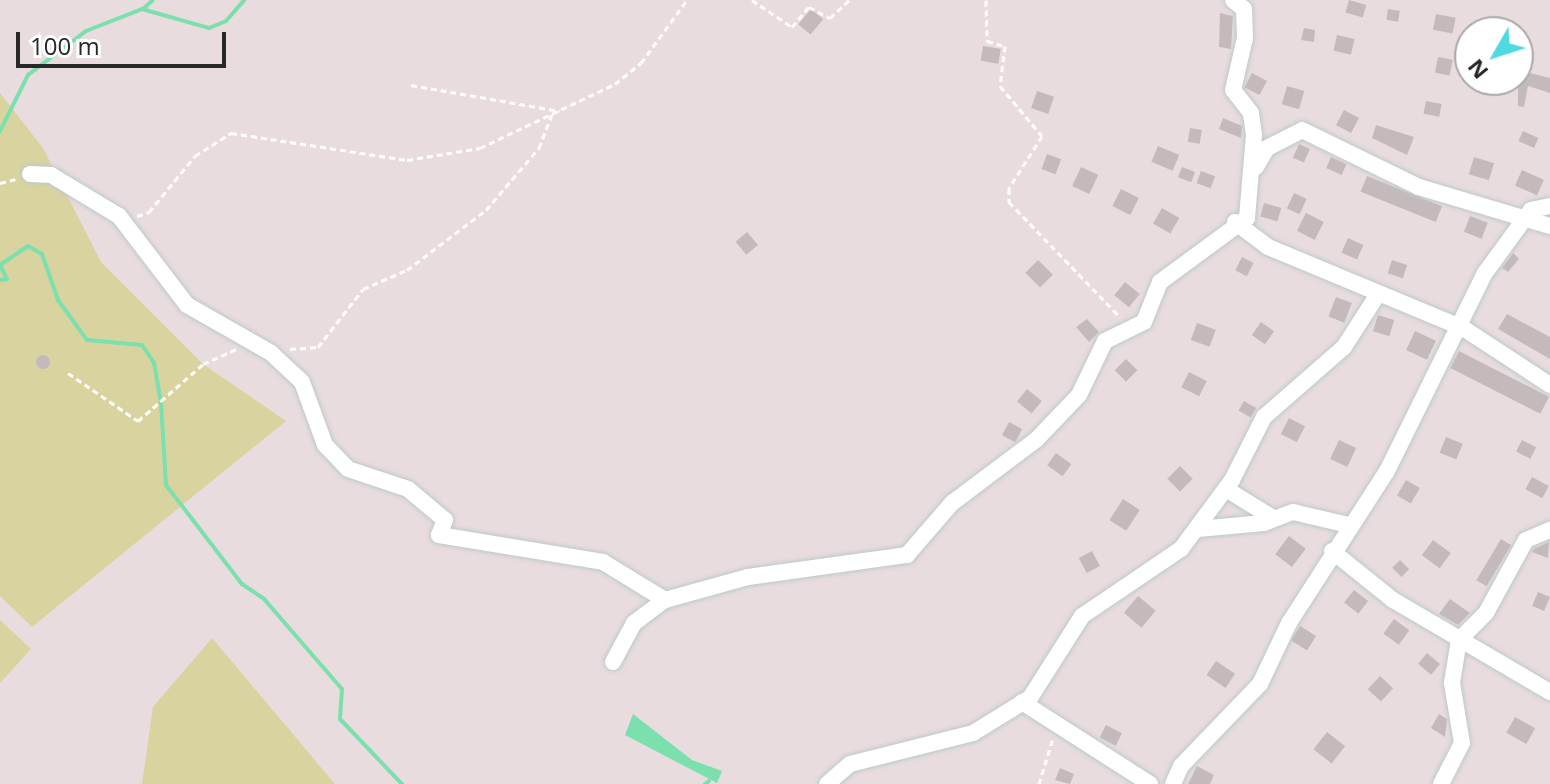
<!DOCTYPE html>
<html>
<head>
<meta charset="utf-8">
<style>
  body { margin:0 }
  #map { position:relative; width:1550px; height:784px; overflow:hidden; background:#e9dcde; font-family:"Open Sans",sans-serif }
  div>[style] { position:absolute }
  .green>* { inset:0; background:#d9d49f }
  .water>* { inset:0; background:#7bdfae }
  .stream>* { height:4px; margin:-2px; padding:0 2px; transform-origin:2px; border-radius:2px; background:#7bdfae }
  .building>* { inset:0; background:#c4babc; transform-origin:0 0 }
  .round { border-radius:50% }
  .path>* { height:3px; margin-top:-1.5px; transform-origin:0; background:repeating-linear-gradient(90deg,#fff 0 6px,transparent 0 10px) }
  .roads { filter:drop-shadow(0 0 2px #bdc9c9) drop-shadow(0 0 2px #bdc9c9) }
  .minor>* { height:16px; margin:-8px; padding:0 8px; transform-origin:8px; border-radius:8px; background:#fff }
  span { translate:-50% -50%; white-space:nowrap; text-align:center; line-height:1.15; -webkit-text-stroke:6px #fff; paint-order:stroke }
  .north { position:absolute; left:1454px; top:16px; width:80px; height:80px; box-sizing:border-box; background:#fff; border:2px solid #a9a9a9; border-radius:50%; rotate:231deg; font-size:22px; font-weight:700; line-height:32px; text-align:center; color:#282828 }
  .north::after { content:''; display:block; margin:auto; width:28px; height:36px; background:#4fdae2; clip-path:polygon(50% 0,100% 100%,50% 72%,0 100%) }
  .scale { position:absolute; left:16px; top:32px; width:210px; height:36px; box-sizing:border-box; border:4px solid #282828; border-top:0; padding-left:10px; font-size:24px; line-height:28px; white-space:nowrap; color:#282828; -webkit-text-stroke:6px #fff; paint-order:stroke }
</style>
</head>
<body>
<div id="map">
  <div class="green">
    <div style="clip-path:polygon(0 93px,43px 148px,101px 262px,203px 364px,286px 421px,32px 627px,0 596px)"></div>
    <div style="clip-path:polygon(0 620px,31px 649px,0 683px)"></div>
    <div style="clip-path:polygon(212px 638px,335px 784px,142px 784px,153px 707px)"></div>
  </div>
  <div class="water">
    <div style="clip-path:polygon(633px 714px,692px 760px,722px 771px,717px 783px,625px 735px)"></div>
  </div>
  <div class="stream">
    <div style="left:143px;top:9px;width:13px;rotate:-42deg"></div>
    <div style="left:0;top:131px;width:63px;rotate:-63.4deg"></div>
    <div style="left:28px;top:75px;width:73px;rotate:-37.2deg"></div>
    <div style="left:86px;top:31px;width:60px;rotate:-21.4deg"></div>
    <div style="left:142px;top:9px;width:70px;rotate:15.8deg"></div>
    <div style="left:209px;top:28px;width:18px;rotate:-22deg"></div>
    <div style="left:226px;top:21px;width:28px;rotate:-49deg"></div>
    <div style="left:0;top:280px;width:7px;rotate:-8deg"></div>
    <div style="left:7px;top:279px;width:16px;rotate:-117deg"></div>
    <div style="left:0;top:265px;width:34px;rotate:-34deg"></div>
    <div style="left:28px;top:246px;width:16px;rotate:30deg"></div>
    <div style="left:42px;top:254px;width:49px;rotate:70.8deg"></div>
    <div style="left:58px;top:300px;width:49px;rotate:54.1deg"></div>
    <div style="left:87px;top:340px;width:55px;rotate:5.2deg"></div>
    <div style="left:142px;top:345px;width:22px;rotate:56deg"></div>
    <div style="left:154px;top:363px;width:41px;rotate:80.1deg"></div>
    <div style="left:161px;top:403px;width:82px;rotate:86.5deg"></div>
    <div style="left:166px;top:485px;width:125px;rotate:52.5deg"></div>
    <div style="left:242px;top:584px;width:27px;rotate:34deg"></div>
    <div style="left:264px;top:599px;width:119px;rotate:49.1deg"></div>
    <div style="left:342px;top:689px;width:30px;rotate:94deg"></div>
    <div style="left:340px;top:719px;width:90px;rotate:46.4deg"></div>
    <div style="left:705px;top:784px;width:5px;rotate:-37deg"></div>
  </div>
  <div class="building">
    <div style="left:1349px;top:0;width:18px;height:13px;rotate:16deg"></div>
    <div style="left:811px;top:9px;width:16px;height:20px;rotate:40deg"></div>
    <div style="left:1388px;top:9px;width:12px;height:11px;rotate:9deg"></div>
    <div style="clip-path:polygon(1220px 13px,1233px 16px,1231px 49px,1219px 47px)"></div>
    <div style="left:1436px;top:14px;width:20px;height:16px;rotate:11deg"></div>
    <div style="clip-path:polygon(1304px 28px,1315px 30px,1314px 42px,1301px 40px)"></div>
    <div style="left:1337px;top:35px;width:18px;height:16px;rotate:13deg"></div>
    <div style="left:983px;top:46px;width:18px;height:15px;rotate:9deg"></div>
    <div style="left:1438px;top:57px;width:15px;height:16px;rotate:11deg"></div>
    <div style="clip-path:polygon(1518px 70px,1550px 78px,1550px 93px,1528px 86px,1524px 107px,1518px 106px)"></div>
    <div style="left:1252px;top:73px;width:17px;height:16px;rotate:28deg"></div>
    <div style="left:1287px;top:86px;width:18px;height:19px;rotate:16deg"></div>
    <div style="left:1037px;top:91px;width:18px;height:18px;rotate:19deg"></div>
    <div style="left:1426px;top:101px;width:16px;height:13px;rotate:11deg"></div>
    <div style="left:1344px;top:110px;width:17px;height:17px;rotate:28deg"></div>
    <div style="clip-path:polygon(1223px 118px,1242px 126px,1241px 138px,1219px 129px)"></div>
    <div style="clip-path:polygon(1376px 125px,1414px 137px,1407px 155px,1372px 138px)"></div>
    <div style="left:1190px;top:128px;width:12px;height:14px;rotate:9deg"></div>
    <div style="left:1523px;top:131px;width:17px;height:11px;rotate:24deg"></div>
    <div style="left:1299px;top:144px;width:12px;height:15px;rotate:24deg"></div>
    <div style="left:1158px;top:146px;width:23px;height:17px;rotate:23deg"></div>
    <div style="left:1047px;top:154px;width:15px;height:16px;rotate:20deg"></div>
    <div style="left:1331px;top:157px;width:17px;height:12px;rotate:24deg"></div>
    <div style="left:1474px;top:157px;width:21px;height:18px;rotate:17deg"></div>
    <div style="left:1081px;top:167px;width:19px;height:21px;rotate:25deg"></div>
    <div style="left:1182px;top:167px;width:14px;height:11px;rotate:21deg"></div>
    <div style="left:1522px;top:170px;width:24px;height:17px;rotate:24deg"></div>
    <div style="left:1201px;top:171px;width:15px;height:13px;rotate:20deg"></div>
    <div style="left:1367px;top:176px;width:81px;height:17px;rotate:22deg"></div>
    <div style="left:1121px;top:189px;width:20px;height:19px;rotate:27deg"></div>
    <div style="left:1294px;top:193px;width:14px;height:17px;rotate:25deg"></div>
    <div style="left:1264px;top:203px;width:18px;height:14px;rotate:16deg"></div>
    <div style="left:1162px;top:208px;width:20px;height:18px;rotate:30deg"></div>
    <div style="left:1306px;top:213px;width:20px;height:20px;rotate:27deg"></div>
    <div style="left:1470px;top:216px;width:19px;height:17px;rotate:21deg"></div>
    <div style="left:747px;top:232px;width:17px;height:15px;rotate:50deg"></div>
    <div style="left:1348px;top:238px;width:17px;height:16px;rotate:24deg"></div>
    <div style="clip-path:polygon(1513px 253px,1519px 259px,1508px 272px,1502px 268px)"></div>
    <div style="left:1242px;top:257px;width:13px;height:15px;rotate:27deg"></div>
    <div style="left:1038px;top:260px;width:21px;height:18px;rotate:45deg"></div>
    <div style="left:1392px;top:260px;width:16px;height:14px;rotate:18deg"></div>
    <div style="left:1125px;top:282px;width:19px;height:17px;rotate:39deg"></div>
    <div style="left:1336px;top:297px;width:17px;height:21px;rotate:21deg"></div>
    <div style="clip-path:polygon(1507px 314px,1550px 337px,1550px 359px,1498px 329px)"></div>
    <div style="left:1378px;top:315px;width:17px;height:17px;rotate:17deg"></div>
    <div style="clip-path:polygon(1087px 319px,1099px 332px,1089px 342px,1076px 327px)"></div>
    <div style="left:1261px;top:322px;width:16px;height:16px;rotate:35deg"></div>
    <div style="left:1197px;top:323px;width:20px;height:18px;rotate:20deg"></div>
    <div style="left:1415px;top:331px;width:23px;height:21px;rotate:25deg"></div>
    <div style="left:1459px;top:351px;width:101px;height:19px;rotate:27deg"></div>
    <div class="round" style="left:36px;top:355px;width:14px;height:14px"></div>
    <div style="left:1126px;top:359px;width:16px;height:16px;rotate:45deg"></div>
    <div style="left:1189px;top:372px;width:20px;height:17px;rotate:27deg"></div>
    <div style="left:1027px;top:389px;width:19px;height:16px;rotate:39deg"></div>
    <div style="left:1244px;top:401px;width:14px;height:11px;rotate:30deg"></div>
    <div style="left:1289px;top:418px;width:18px;height:18px;rotate:27deg"></div>
    <div style="left:1009px;top:422px;width:15px;height:15px;rotate:28deg"></div>
    <div style="left:1446px;top:437px;width:18px;height:17px;rotate:22deg"></div>
    <div style="left:1339px;top:440px;width:19px;height:21px;rotate:25deg"></div>
    <div style="left:1522px;top:440px;width:16px;height:13px;rotate:27deg"></div>
    <div style="left:1056px;top:453px;width:19px;height:15px;rotate:36deg"></div>
    <div style="left:1180px;top:466px;width:18px;height:18px;rotate:45deg"></div>
    <div style="left:1532px;top:477px;width:19px;height:14px;rotate:28deg"></div>
    <div style="left:1406px;top:480px;width:16px;height:18px;rotate:30deg"></div>
    <div style="left:1123px;top:499px;width:20px;height:25px;rotate:33deg"></div>
    <div style="left:1289px;top:536px;width:21px;height:23px;rotate:37deg"></div>
    <div style="left:1501px;top:539px;width:12px;height:48px;rotate:31deg"></div>
    <div style="left:1433px;top:540px;width:22px;height:19px;rotate:36deg"></div>
    <div style="clip-path:polygon(1549px 542px,1548px 558px,1532px 552px,1534px 549px)"></div>
    <div style="left:1092px;top:551px;width:17px;height:15px;rotate:62deg"></div>
    <div style="left:1400px;top:560px;width:13px;height:11px;rotate:45deg"></div>
    <div style="left:1354px;top:590px;width:18px;height:16px;rotate:38deg"></div>
    <div style="left:1538px;top:592px;width:13px;height:15px;rotate:23deg"></div>
    <div style="left:1138px;top:596px;width:23px;height:22px;rotate:40deg"></div>
    <div style="clip-path:polygon(1450px 599px,1470px 613px,1458px 625px,1439px 614px)"></div>
    <div style="left:1394px;top:619px;width:19px;height:18px;rotate:36deg"></div>
    <div style="left:1300px;top:626px;width:19px;height:17px;rotate:32deg"></div>
    <div style="left:1427px;top:653px;width:17px;height:14px;rotate:40deg"></div>
    <div style="left:1216px;top:661px;width:23px;height:17px;rotate:34deg"></div>
    <div style="left:1380px;top:676px;width:18px;height:18px;rotate:43deg"></div>
    <div style="clip-path:polygon(1439px 714px,1447px 719px,1445px 737px,1431px 728px)"></div>
    <div style="left:1515px;top:717px;width:23px;height:18px;rotate:29deg"></div>
    <div style="left:1106px;top:725px;width:18px;height:14px;rotate:27deg"></div>
    <div style="left:1327px;top:732px;width:23px;height:22px;rotate:38deg"></div>
    <div style="clip-path:polygon(1197px 766px,1214px 775px,1210px 784px,1188px 784px)"></div>
    <div style="clip-path:polygon(1060px 768px,1074px 774px,1070px 784px,1055px 780px)"></div>
  </div>
  <div class="path">
    <div style="left:752px;top:0;width:48px;rotate:34deg"></div>
    <div style="left:792px;top:27px;width:26px;rotate:-50deg"></div>
    <div style="left:809px;top:7px;width:24px;rotate:28deg"></div>
    <div style="left:830px;top:18px;width:26px;rotate:-43deg"></div>
    <div style="left:986px;top:0;width:41px;rotate:88.6deg"></div>
    <div style="left:987px;top:41px;width:19px;rotate:16deg"></div>
    <div style="left:1005px;top:46px;width:40px;rotate:97.1deg"></div>
    <div style="left:1000px;top:86px;width:65px;rotate:50deg"></div>
    <div style="left:1042px;top:136px;width:62px;rotate:122.4deg"></div>
    <div style="left:1009px;top:188px;width:14px;rotate:90deg"></div>
    <div style="left:1009px;top:202px;width:160px;rotate:46deg"></div>
    <div style="left:411px;top:85px;width:151px;rotate:9.9deg"></div>
    <div style="left:0;top:183px;width:16px;rotate:-14deg"></div>
    <div style="left:137px;top:216px;width:13px;rotate:-18deg"></div>
    <div style="left:149px;top:212px;width:72px;rotate:-50.6deg"></div>
    <div style="left:195px;top:156px;width:43px;rotate:-32.6deg"></div>
    <div style="left:231px;top:133px;width:178px;rotate:8.7deg"></div>
    <div style="left:407px;top:160px;width:74px;rotate:-9.3deg"></div>
    <div style="left:480px;top:148px;width:149px;rotate:-25.4deg"></div>
    <div style="left:615px;top:84px;width:33px;rotate:-39deg"></div>
    <div style="left:641px;top:63px;width:78px;rotate:-53.9deg"></div>
    <div style="left:290px;top:349px;width:28px;rotate:-4deg"></div>
    <div style="left:318px;top:347px;width:73px;rotate:-52.2deg"></div>
    <div style="left:363px;top:289px;width:48px;rotate:-23.4deg"></div>
    <div style="left:407px;top:270px;width:99px;rotate:-37.2deg"></div>
    <div style="left:486px;top:210px;width:82px;rotate:-49.5deg"></div>
    <div style="left:539px;top:148px;width:36px;rotate:-69deg"></div>
    <div style="left:68px;top:373px;width:85px;rotate:34.4deg"></div>
    <div style="left:138px;top:421px;width:86px;rotate:-41.2deg"></div>
    <div style="left:203px;top:364px;width:37px;rotate:-24deg"></div>
    <div style="left:1039px;top:784px;width:48px;rotate:-73.1deg"></div>
  </div>
  <div class="roads">
    <div class="minor">
      <div style="left:1256px;top:167px;width:22px;rotate:-60deg"></div>
      <div style="left:1267px;top:148px;width:39px;rotate:-27deg"></div>
      <div style="left:1302px;top:130px;width:130px;rotate:26deg"></div>
      <div style="left:1419px;top:187px;width:137px;rotate:16.6deg"></div>
      <div style="left:30px;top:174px;width:21px;rotate:3deg"></div>
      <div style="left:51px;top:175px;width:79px;rotate:31.1deg"></div>
      <div style="left:119px;top:216px;width:112px;rotate:52.6deg"></div>
      <div style="left:187px;top:305px;width:97px;rotate:29.7deg"></div>
      <div style="left:271px;top:353px;width:42px;rotate:43.1deg"></div>
      <div style="left:302px;top:382px;width:67px;rotate:69.9deg"></div>
      <div style="left:325px;top:445px;width:33px;rotate:46deg"></div>
      <div style="left:348px;top:469px;width:63px;rotate:18.4deg"></div>
      <div style="left:408px;top:489px;width:48px;rotate:40deg"></div>
      <div style="left:445px;top:520px;width:16px;rotate:112deg"></div>
      <div style="left:439px;top:535px;width:166px;rotate:9.3deg"></div>
      <div style="left:603px;top:562px;width:73px;rotate:31.5deg"></div>
      <div style="left:665px;top:600px;width:86px;rotate:-15.5deg"></div>
      <div style="left:748px;top:577px;width:161px;rotate:-7.9deg"></div>
      <div style="left:907px;top:555px;width:69px;rotate:-49.1deg"></div>
      <div style="left:952px;top:503px;width:105px;rotate:-36.9deg"></div>
      <div style="left:1036px;top:440px;width:62px;rotate:-46.3deg"></div>
      <div style="left:1079px;top:395px;width:60px;rotate:-64.3deg"></div>
      <div style="left:1105px;top:341px;width:43px;rotate:-26deg"></div>
      <div style="left:1144px;top:322px;width:43px;rotate:-68.2deg"></div>
      <div style="left:1160px;top:282px;width:108px;rotate:-36.3deg"></div>
      <div style="left:1247px;top:218px;width:83px;rotate:-85.2deg"></div>
      <div style="left:1254px;top:135px;width:22px;rotate:-98deg"></div>
      <div style="left:1251px;top:113px;width:29px;rotate:-128deg"></div>
      <div style="left:1233px;top:90px;width:53px;rotate:-77deg"></div>
      <div style="left:1245px;top:38px;width:29px;rotate:-92deg"></div>
      <div style="left:1244px;top:9px;width:14px;rotate:-141deg"></div>
      <div style="left:1235px;top:222px;width:41px;rotate:37.1deg"></div>
      <div style="left:1268px;top:247px;width:211px;rotate:22.6deg"></div>
      <div style="left:1463px;top:328px;width:104px;rotate:33.2deg"></div>
      <div style="left:1226px;top:489px;width:55px;rotate:31.7deg"></div>
      <div style="left:1198px;top:529px;width:66px;rotate:-5.2deg"></div>
      <div style="left:1264px;top:523px;width:31px;rotate:-21deg"></div>
      <div style="left:1293px;top:512px;width:57px;rotate:13.1deg"></div>
      <div style="left:1332px;top:551px;width:78px;rotate:38.8deg"></div>
      <div style="left:1393px;top:600px;width:182px;rotate:30.4deg"></div>
      <div style="left:613px;top:662px;width:44px;rotate:-61.7deg"></div>
      <div style="left:634px;top:623px;width:39px;rotate:-37deg"></div>
      <div style="left:1022px;top:702px;width:152px;rotate:32.6deg"></div>
      <div style="left:827px;top:784px;width:30px;rotate:-41deg"></div>
      <div style="left:850px;top:764px;width:127px;rotate:-14.1deg"></div>
      <div style="left:973px;top:733px;width:67px;rotate:-31.6deg"></div>
      <div style="left:1030px;top:698px;width:97px;rotate:-57.6deg"></div>
      <div style="left:1082px;top:616px;width:120px;rotate:-34.1deg"></div>
      <div style="left:1181px;top:549px;width:86px;rotate:-53.5deg"></div>
      <div style="left:1232px;top:480px;width:71px;rotate:-63.1deg"></div>
      <div style="left:1264px;top:417px;width:106px;rotate:-41.2deg"></div>
      <div style="left:1344px;top:347px;width:63px;rotate:-57.3deg"></div>
      <div style="left:1173px;top:784px;width:20px;rotate:-66deg"></div>
      <div style="left:1181px;top:766px;width:114px;rotate:-46.1deg"></div>
      <div style="left:1260px;top:684px;width:68px;rotate:-64.6deg"></div>
      <div style="left:1289px;top:623px;width:181px;rotate:-57.2deg"></div>
      <div style="left:1387px;top:471px;width:221px;rotate:-63.7deg"></div>
      <div style="left:1485px;top:273px;width:78px;rotate:-53.9deg"></div>
      <div style="left:1531px;top:210px;width:19px;rotate:-12deg"></div>
      <div style="left:1441px;top:784px;width:46px;rotate:-62.9deg"></div>
      <div style="left:1462px;top:743px;width:61px;rotate:-99.5deg"></div>
      <div style="left:1452px;top:683px;width:44px;rotate:-80.8deg"></div>
      <div style="left:1459px;top:640px;width:38px;rotate:-45deg"></div>
      <div style="left:1486px;top:613px;width:83px;rotate:-61.3deg"></div>
      <div style="left:1526px;top:540px;width:26px;rotate:-23deg"></div>
    </div>
  </div>
  <div class="north">N</div>
  <div class="scale">100 m</div>
</div>
</body>
</html>
